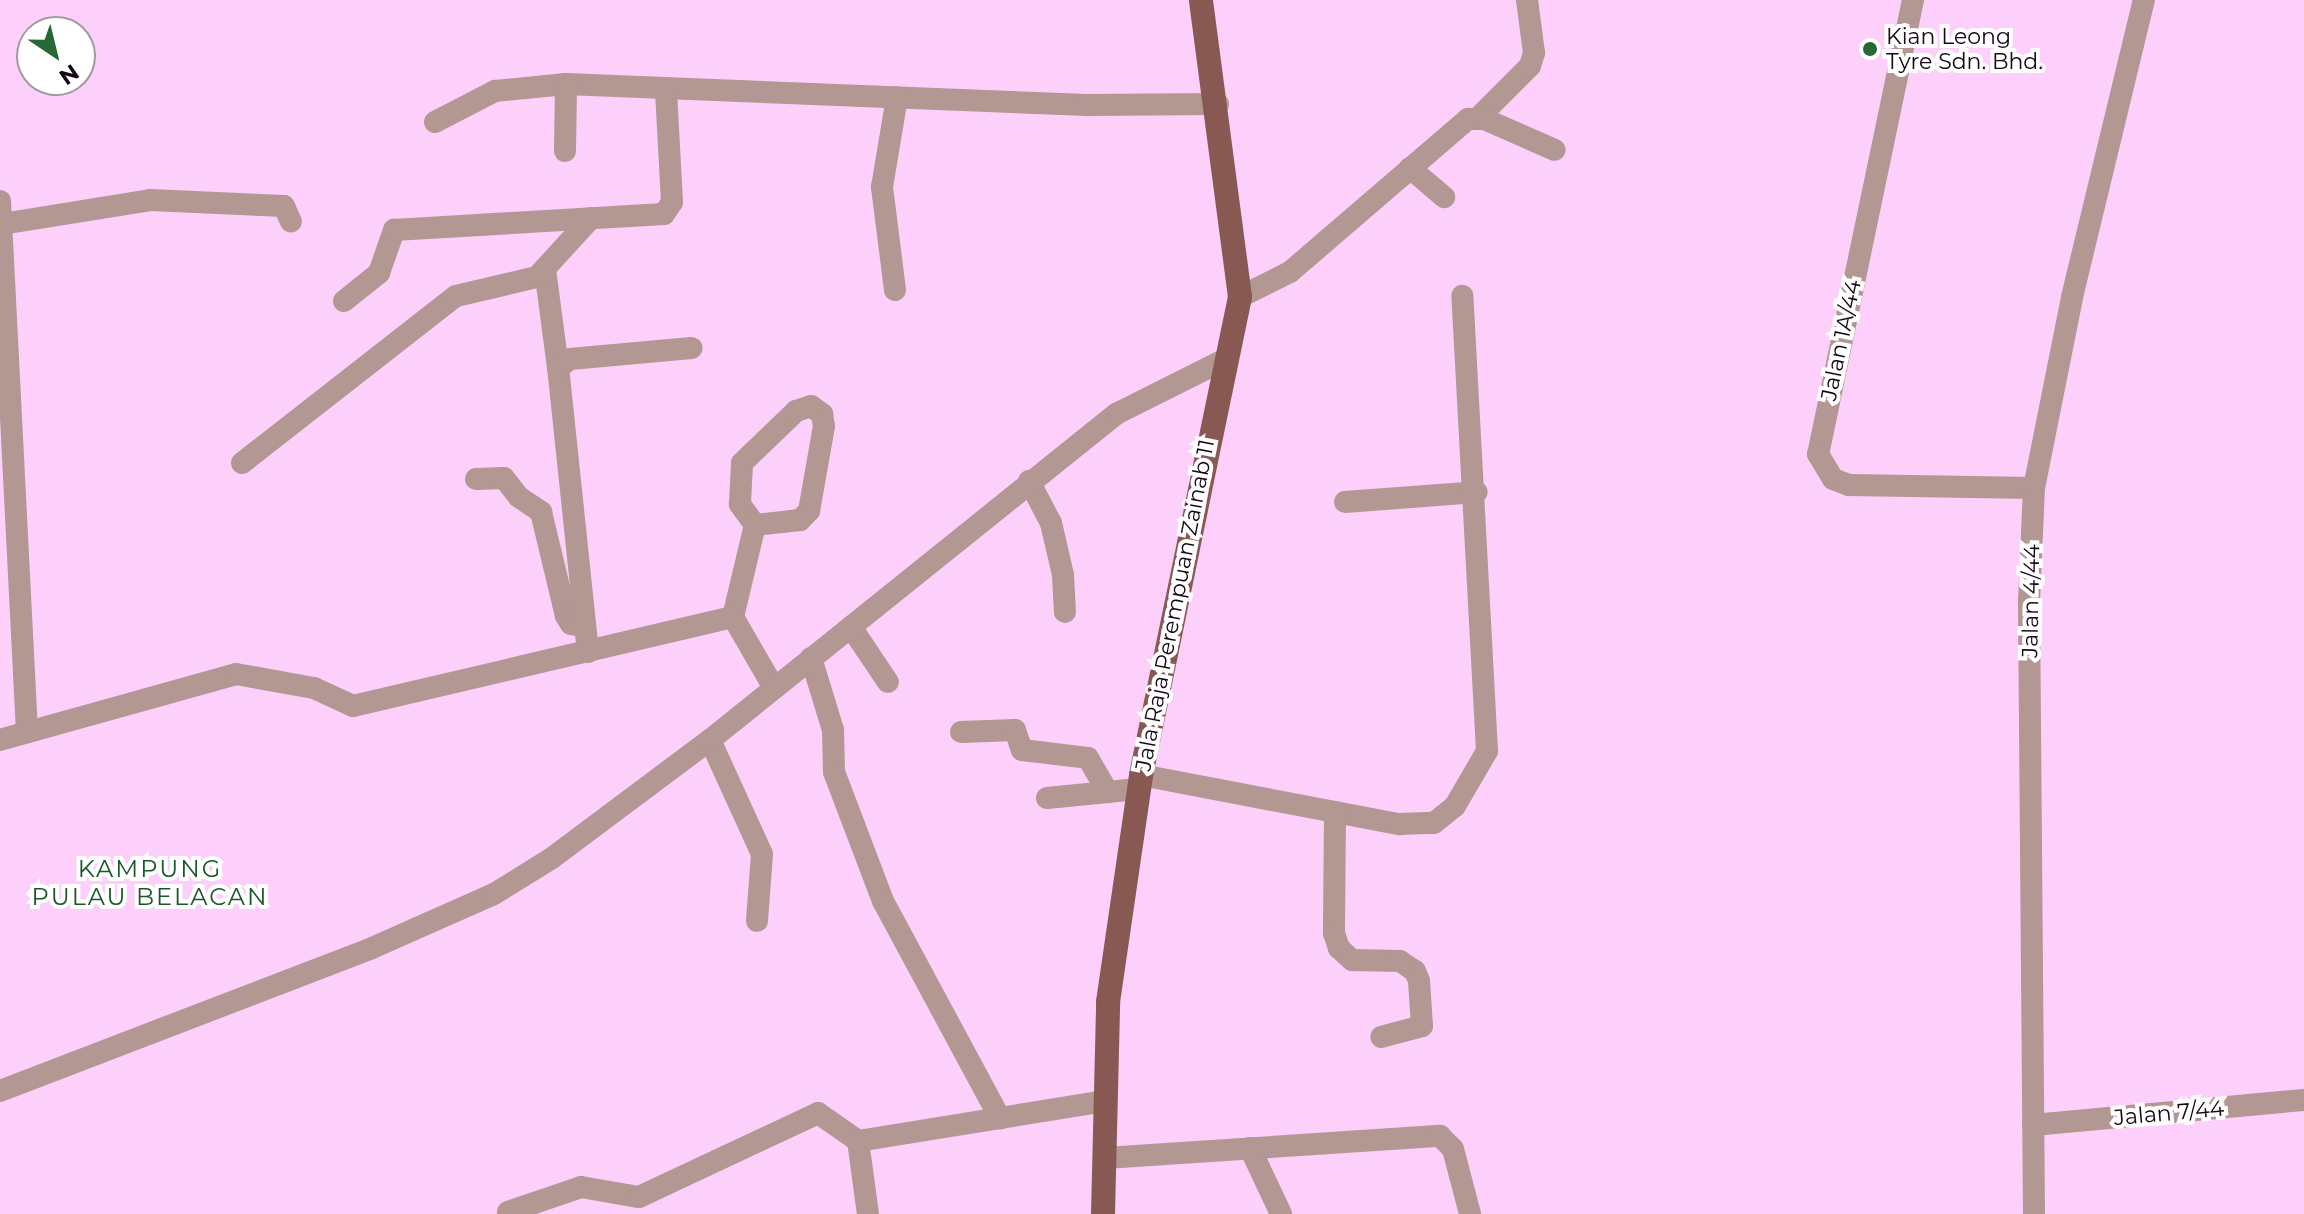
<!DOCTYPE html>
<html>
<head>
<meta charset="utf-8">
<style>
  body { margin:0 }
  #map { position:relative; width:2304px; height:1214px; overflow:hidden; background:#fcd0fa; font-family:Montserrat,sans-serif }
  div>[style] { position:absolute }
  .minor>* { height:22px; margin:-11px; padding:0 11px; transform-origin:11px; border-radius:11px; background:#b29793 }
  .major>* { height:24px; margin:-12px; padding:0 12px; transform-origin:12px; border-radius:12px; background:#885953 }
  .dots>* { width:22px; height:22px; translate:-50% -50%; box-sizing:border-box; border:4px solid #fff; border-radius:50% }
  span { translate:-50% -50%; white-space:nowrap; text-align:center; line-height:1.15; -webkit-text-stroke:8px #fff; paint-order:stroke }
  .poi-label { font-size:22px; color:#140614 }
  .left { translate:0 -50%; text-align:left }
  .street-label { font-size:22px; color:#140614 }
  .neighbourhood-label { font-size:24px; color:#185727; letter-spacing:2px }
  .north { position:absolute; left:16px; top:16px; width:80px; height:80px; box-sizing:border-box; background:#fff; border:2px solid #a19ba1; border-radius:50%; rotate:145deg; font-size:22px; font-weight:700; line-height:32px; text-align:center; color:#140614 }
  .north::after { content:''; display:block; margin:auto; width:28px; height:36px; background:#266934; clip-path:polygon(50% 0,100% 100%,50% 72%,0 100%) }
</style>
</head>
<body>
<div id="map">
  <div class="minor">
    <div style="left:1913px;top:0;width:464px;rotate:101.8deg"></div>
    <div style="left:1818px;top:454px;width:29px;rotate:59deg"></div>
    <div style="left:1833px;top:479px;width:17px;rotate:21deg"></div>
    <div style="left:1849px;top:485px;width:185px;rotate:0.9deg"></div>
    <div style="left:1479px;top:117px;width:72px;rotate:-45deg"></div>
    <div style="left:1530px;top:66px;width:14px;rotate:-73deg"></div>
    <div style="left:1534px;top:53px;width:53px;rotate:-97.5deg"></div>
    <div style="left:435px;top:122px;width:68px;rotate:-27.3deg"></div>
    <div style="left:495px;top:91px;width:71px;rotate:-5.6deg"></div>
    <div style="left:566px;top:84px;width:521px;rotate:2.31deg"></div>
    <div style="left:1087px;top:105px;width:131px;rotate:-0.4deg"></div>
    <div style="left:565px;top:151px;width:67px;rotate:-89.1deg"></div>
    <div style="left:1410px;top:168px;width:45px;rotate:40.5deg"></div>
    <div style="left:0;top:201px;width:532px;rotate:87.09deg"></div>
    <div style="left:2px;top:224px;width:150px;rotate:-9.2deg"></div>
    <div style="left:150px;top:200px;width:134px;rotate:2.6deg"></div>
    <div style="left:284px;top:206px;width:17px;rotate:66deg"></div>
    <div style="left:545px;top:269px;width:100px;rotate:82.5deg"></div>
    <div style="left:895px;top:290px;width:104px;rotate:-97.2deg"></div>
    <div style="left:882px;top:187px;width:91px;rotate:-80.5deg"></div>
    <div style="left:1240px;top:297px;width:56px;rotate:-26.6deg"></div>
    <div style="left:1290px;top:272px;width:235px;rotate:-40.7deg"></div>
    <div style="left:1468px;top:119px;width:16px"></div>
    <div style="left:1484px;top:119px;width:77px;rotate:23.6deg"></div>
    <div style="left:344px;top:301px;width:45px;rotate:-38.7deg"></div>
    <div style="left:379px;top:273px;width:46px;rotate:-70.8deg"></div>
    <div style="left:394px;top:230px;width:270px;rotate:-3.4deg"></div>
    <div style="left:664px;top:214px;width:14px;rotate:-56deg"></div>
    <div style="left:672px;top:202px;width:112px;rotate:-93.1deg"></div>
    <div style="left:811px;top:406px;width:14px;rotate:36deg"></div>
    <div style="left:822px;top:414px;width:12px;rotate:81deg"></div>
    <div style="left:824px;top:426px;width:86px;rotate:100deg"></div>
    <div style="left:809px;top:511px;width:13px;rotate:135deg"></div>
    <div style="left:800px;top:520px;width:45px;rotate:173.7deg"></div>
    <div style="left:755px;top:525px;width:26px;rotate:-126deg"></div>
    <div style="left:740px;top:504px;width:41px;rotate:-87.2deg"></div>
    <div style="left:742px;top:463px;width:75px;rotate:-43.9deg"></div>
    <div style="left:796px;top:411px;width:16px;rotate:-18deg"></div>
    <div style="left:242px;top:463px;width:271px;rotate:-38deg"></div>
    <div style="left:456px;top:296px;width:83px;rotate:-13.2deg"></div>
    <div style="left:537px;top:277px;width:80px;rotate:-47.5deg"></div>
    <div style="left:476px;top:479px;width:28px;rotate:-2deg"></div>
    <div style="left:504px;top:478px;width:24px;rotate:52deg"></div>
    <div style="left:519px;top:497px;width:27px;rotate:34deg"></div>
    <div style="left:541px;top:512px;width:107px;rotate:76.5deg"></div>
    <div style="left:566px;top:616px;width:9px;rotate:58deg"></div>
    <div style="left:571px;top:624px;width:14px;rotate:8deg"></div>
    <div style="left:1029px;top:481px;width:47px;rotate:62.4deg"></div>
    <div style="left:1051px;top:523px;width:53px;rotate:77deg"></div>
    <div style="left:1063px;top:575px;width:37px;rotate:87deg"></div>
    <div style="left:1345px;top:502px;width:132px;rotate:-4.3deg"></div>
    <div style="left:733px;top:617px;width:95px;rotate:-76.6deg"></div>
    <div style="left:851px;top:627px;width:66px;rotate:56.1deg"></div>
    <div style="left:588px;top:652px;width:286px;rotate:-96deg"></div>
    <div style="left:558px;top:368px;width:15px;rotate:-37deg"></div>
    <div style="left:570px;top:359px;width:122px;rotate:-5.2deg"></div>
    <div style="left:811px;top:658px;width:75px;rotate:73deg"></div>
    <div style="left:833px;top:730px;width:42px;rotate:88.6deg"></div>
    <div style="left:834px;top:772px;width:138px;rotate:69.2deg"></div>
    <div style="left:883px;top:901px;width:247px;rotate:61.7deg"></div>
    <div style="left:961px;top:732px;width:54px;rotate:-2.1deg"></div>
    <div style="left:1015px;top:730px;width:21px;rotate:71deg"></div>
    <div style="left:1022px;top:750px;width:66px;rotate:6.9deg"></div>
    <div style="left:1088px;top:758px;width:39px;rotate:60deg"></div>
    <div style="left:1108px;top:792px;width:31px;rotate:-6deg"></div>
    <div style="left:0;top:740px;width:245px;rotate:-15.6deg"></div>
    <div style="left:236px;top:674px;width:79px;rotate:10.2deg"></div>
    <div style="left:314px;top:688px;width:43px;rotate:24.8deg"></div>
    <div style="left:353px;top:706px;width:390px;rotate:-13.2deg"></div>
    <div style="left:733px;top:617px;width:82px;rotate:60deg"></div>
    <div style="left:710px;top:740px;width:125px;rotate:65.5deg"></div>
    <div style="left:762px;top:854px;width:67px;rotate:94.3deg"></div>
    <div style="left:1141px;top:775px;width:263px;rotate:10.8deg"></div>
    <div style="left:1399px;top:824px;width:35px;rotate:-2deg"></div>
    <div style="left:1434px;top:823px;width:27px;rotate:-39deg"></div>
    <div style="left:1455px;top:806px;width:64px;rotate:-59.8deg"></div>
    <div style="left:1487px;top:751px;width:456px;rotate:-93.1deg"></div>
    <div style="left:1047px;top:798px;width:61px;rotate:-5.6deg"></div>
    <div style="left:1335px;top:812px;width:121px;rotate:90.5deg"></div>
    <div style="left:1334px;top:933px;width:16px;rotate:72deg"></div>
    <div style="left:1339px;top:948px;width:18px;rotate:43deg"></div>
    <div style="left:1352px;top:960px;width:48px;rotate:1.2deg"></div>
    <div style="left:1400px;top:961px;width:18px;rotate:34deg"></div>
    <div style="left:1415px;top:971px;width:11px;rotate:68deg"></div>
    <div style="left:1419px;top:981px;width:45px;rotate:86.2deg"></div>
    <div style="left:1422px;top:1026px;width:42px;rotate:165deg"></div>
    <div style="left:0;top:1091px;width:399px;rotate:-21deg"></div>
    <div style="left:372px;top:948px;width:133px;rotate:-23.9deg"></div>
    <div style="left:494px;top:894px;width:68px;rotate:-31.8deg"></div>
    <div style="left:552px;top:858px;width:197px;rotate:-36.8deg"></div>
    <div style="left:710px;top:740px;width:521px;rotate:-38.76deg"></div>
    <div style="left:1116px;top:414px;width:123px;rotate:-26.6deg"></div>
    <div style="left:2033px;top:1125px;width:272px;rotate:-5.3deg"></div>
    <div style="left:858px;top:1141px;width:74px;rotate:82.2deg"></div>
    <div style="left:1250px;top:1148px;width:73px;rotate:64.8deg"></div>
    <div style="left:1105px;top:1158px;width:336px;rotate:-3.8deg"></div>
    <div style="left:1440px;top:1136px;width:18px;rotate:45deg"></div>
    <div style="left:1453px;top:1149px;width:67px;rotate:75.3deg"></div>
    <div style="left:508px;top:1212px;width:77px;rotate:-18.9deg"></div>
    <div style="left:581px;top:1187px;width:59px;rotate:9.8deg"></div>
    <div style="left:639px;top:1197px;width:198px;rotate:-25.1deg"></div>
    <div style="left:818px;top:1113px;width:49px;rotate:35deg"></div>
    <div style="left:858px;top:1141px;width:251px;rotate:-9.2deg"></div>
    <div style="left:2034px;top:1214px;width:612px;rotate:-90.47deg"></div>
    <div style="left:2029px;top:602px;width:114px;rotate:-87.5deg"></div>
    <div style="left:2034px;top:488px;width:195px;rotate:-78.7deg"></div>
    <div style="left:2072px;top:297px;width:306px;rotate:-76.4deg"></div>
  </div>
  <div class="major">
    <div style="left:1103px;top:1214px;width:212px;rotate:-88.6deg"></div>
    <div style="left:1108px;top:1002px;width:229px;rotate:-81.7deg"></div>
    <div style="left:1141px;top:775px;width:488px;rotate:-78.3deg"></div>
    <div style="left:1240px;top:297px;width:300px;rotate:-97.5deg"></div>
  </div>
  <div class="dots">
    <div style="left:1870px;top:49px;background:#266934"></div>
  </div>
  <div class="poi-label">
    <span class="left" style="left:1886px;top:49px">Kian Leong<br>Tyre Sdn. Bhd.</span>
  </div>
  <div class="street-label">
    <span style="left:1841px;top:340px;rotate:-78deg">Jalan 1A/44</span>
    <span style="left:2031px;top:601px;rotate:-89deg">Jalan 4/44</span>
    <span style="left:1175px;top:605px;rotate:-79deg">Jala Raja Perempuan Zainab 11</span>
    <span style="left:2169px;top:1113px;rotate:-5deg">Jalan 7/44</span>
  </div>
  <div class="neighbourhood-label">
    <span style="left:150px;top:883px">KAMPUNG<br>PULAU BELACAN</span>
  </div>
  <div class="north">N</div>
</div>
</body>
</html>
